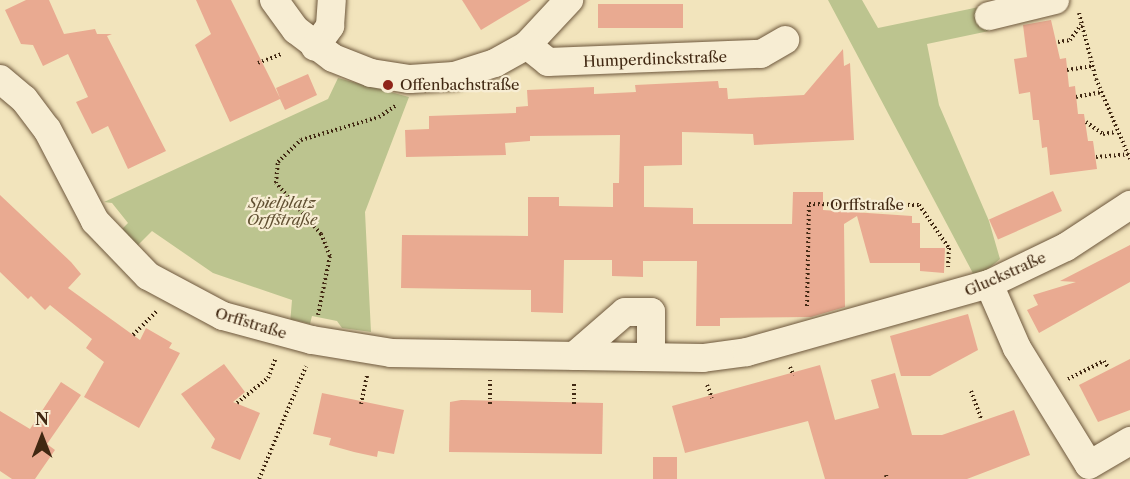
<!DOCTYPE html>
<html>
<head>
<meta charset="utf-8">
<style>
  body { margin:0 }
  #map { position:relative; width:1130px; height:479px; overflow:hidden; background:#f2e4bc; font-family:"Libre Caslon Text",serif }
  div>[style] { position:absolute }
  .green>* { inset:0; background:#bcc48f }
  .building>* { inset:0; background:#e9aa91; transform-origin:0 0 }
  .path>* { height:4px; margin-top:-2px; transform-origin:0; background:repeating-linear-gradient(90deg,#412812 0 1.5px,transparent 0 4.5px) }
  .roads { filter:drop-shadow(0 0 2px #6d573c) drop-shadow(0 0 2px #6d573c) }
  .minor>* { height:28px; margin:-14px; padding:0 14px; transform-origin:14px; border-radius:14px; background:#f7edd3 }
  .dots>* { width:16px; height:16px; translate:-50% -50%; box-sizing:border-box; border:3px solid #f7edd3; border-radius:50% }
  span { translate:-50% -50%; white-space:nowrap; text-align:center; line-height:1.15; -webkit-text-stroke:4.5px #f7edd3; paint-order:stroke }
  .street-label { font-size:15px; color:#412812 }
  .poi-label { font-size:15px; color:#412812 }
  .left { translate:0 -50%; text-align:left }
  .park-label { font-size:15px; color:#604f31; font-style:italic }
  .north { position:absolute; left:12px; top:407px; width:60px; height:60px; -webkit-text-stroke:4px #f7edd3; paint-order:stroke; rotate:0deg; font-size:16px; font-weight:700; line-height:24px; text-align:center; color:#412812 }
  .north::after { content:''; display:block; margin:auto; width:21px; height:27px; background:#412812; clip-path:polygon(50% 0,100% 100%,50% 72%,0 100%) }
</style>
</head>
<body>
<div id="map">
  <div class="green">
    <div style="clip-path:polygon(828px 0,862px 0,878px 28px,984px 6px,989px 31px,927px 44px,939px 105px,989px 221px,1000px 259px,976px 279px)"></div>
    <div style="clip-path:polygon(338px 78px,409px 97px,365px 212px,371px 332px,342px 328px,337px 321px,312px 316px,310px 324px,295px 320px,290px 324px,292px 300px,213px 273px,152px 231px,135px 248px,122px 229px,128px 223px,112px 203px,104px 202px,328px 99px)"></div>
  </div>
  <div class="building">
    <div style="clip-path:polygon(26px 0,49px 0,64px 34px,95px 29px,97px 34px,112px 34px,107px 36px,166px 151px,128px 169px,108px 126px,92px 134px,76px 102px,88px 97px,68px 54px,43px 66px,33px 45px,21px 44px,5px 10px)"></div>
    <div style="clip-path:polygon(196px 0,231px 0,280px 98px,276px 88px,308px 74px,317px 95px,285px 110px,280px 99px,230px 122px,195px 45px,211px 34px)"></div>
    <div style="clip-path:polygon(462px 0,531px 0,481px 30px)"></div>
    <div style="left:683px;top:4px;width:24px;height:85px;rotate:90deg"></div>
    <div style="clip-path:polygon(1051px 20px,1060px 59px,1066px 58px,1069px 87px,1075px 86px,1078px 114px,1084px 114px,1088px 141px,1093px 141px,1097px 169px,1050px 175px,1047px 147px,1042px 148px,1039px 120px,1033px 120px,1030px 92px,1019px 94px,1014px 59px,1027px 57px,1023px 25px)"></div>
    <div style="clip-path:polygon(843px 49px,844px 66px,850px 63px,854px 140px,754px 145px,753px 134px,682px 132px,682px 165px,644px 166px,644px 207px,693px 208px,693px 224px,792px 224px,793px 192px,823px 192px,823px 210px,912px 216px,912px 223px,920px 223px,920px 248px,945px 248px,944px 273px,920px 271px,920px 263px,870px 263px,857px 216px,844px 224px,845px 307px,811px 317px,720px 318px,720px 326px,696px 326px,697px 261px,643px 261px,643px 277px,612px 276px,612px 260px,564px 260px,563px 313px,531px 312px,531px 290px,401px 288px,402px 235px,528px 236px,528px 197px,559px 197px,559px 206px,613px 207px,613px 183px,619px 183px,620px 135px,530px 136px,530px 141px,505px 143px,506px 155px,406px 157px,405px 130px,429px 129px,429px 116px,516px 113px,516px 107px,528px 106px,527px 90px,594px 87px,594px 94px,636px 92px,635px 85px,718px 81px,719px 88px,727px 88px,728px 99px,804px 95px)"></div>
    <div style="left:1053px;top:191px;width:22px;height:70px;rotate:66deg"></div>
    <div style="clip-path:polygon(0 195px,71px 262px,81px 274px,68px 288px,140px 340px,146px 328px,172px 343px,169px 348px,180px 353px,139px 428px,84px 397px,104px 362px,86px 348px,92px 339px,50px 305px,45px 310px,31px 296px,28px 299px,0 272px)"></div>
    <div style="clip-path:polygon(1130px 245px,1130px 282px,1039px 333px,1027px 310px,1038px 305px,1033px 295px,1076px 282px,1060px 281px)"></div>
    <div style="clip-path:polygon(968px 314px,978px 350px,930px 376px,901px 376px,890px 336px)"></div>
    <div style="clip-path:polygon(1130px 359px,1130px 410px,1098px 422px,1079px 385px)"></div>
    <div style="clip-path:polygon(224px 364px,245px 392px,233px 402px,260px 413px,240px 460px,211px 448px,215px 439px,181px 394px)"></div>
    <div style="clip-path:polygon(820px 365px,835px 420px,879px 408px,871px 380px,895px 373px,912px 435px,942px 435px,1014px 410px,1030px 455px,967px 479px,825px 479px,808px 421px,685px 453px,672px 406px)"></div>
    <div style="clip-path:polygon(61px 382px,81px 395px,47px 444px,55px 450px,35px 479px,12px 479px,0 471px,0 411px,30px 429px)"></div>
    <div style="clip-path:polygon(322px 393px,404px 410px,394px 454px,378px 451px,377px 457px,354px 452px,329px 445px,331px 438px,313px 434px)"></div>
    <div style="clip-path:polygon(461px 400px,603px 403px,602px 454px,449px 452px,450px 402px)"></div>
    <div style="left:653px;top:457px;width:24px;height:22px"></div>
  </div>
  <div class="path">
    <div style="left:1079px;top:13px;width:68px;rotate:75.6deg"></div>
    <div style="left:1096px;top:79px;width:87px;rotate:67deg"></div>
    <div style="left:1058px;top:42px;width:12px;rotate:-9deg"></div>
    <div style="left:1070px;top:40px;width:19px;rotate:-54deg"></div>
    <div style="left:258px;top:63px;width:25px;rotate:-21deg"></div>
    <div style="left:1067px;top:70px;width:26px;rotate:-9deg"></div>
    <div style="left:1076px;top:97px;width:25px;rotate:-11deg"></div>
    <div style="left:1086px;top:122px;width:21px;rotate:35deg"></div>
    <div style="left:1103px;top:134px;width:13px;rotate:-9deg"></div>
    <div style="left:1096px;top:157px;width:32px;rotate:-5deg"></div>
    <div style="left:807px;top:306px;width:102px;rotate:-88.9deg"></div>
    <div style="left:809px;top:204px;width:110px;rotate:0.5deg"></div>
    <div style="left:919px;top:205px;width:52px;rotate:55.1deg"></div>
    <div style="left:949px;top:248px;width:19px;rotate:93deg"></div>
    <div style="left:318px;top:315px;width:60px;rotate:-78.5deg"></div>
    <div style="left:330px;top:256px;width:24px;rotate:-112deg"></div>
    <div style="left:321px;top:234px;width:68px;rotate:-131.4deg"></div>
    <div style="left:276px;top:183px;width:21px;rotate:-85deg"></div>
    <div style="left:278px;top:162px;width:32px;rotate:-44deg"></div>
    <div style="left:301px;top:140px;width:81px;rotate:-16.4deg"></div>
    <div style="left:379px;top:117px;width:22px;rotate:-34deg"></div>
    <div style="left:133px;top:335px;width:34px;rotate:-45deg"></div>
    <div style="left:790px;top:367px;width:9px;rotate:69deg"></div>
    <div style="left:1068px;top:379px;width:40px;rotate:-26.6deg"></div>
    <div style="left:1104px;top:361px;width:7px;rotate:56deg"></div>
    <div style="left:574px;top:384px;width:21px;rotate:90deg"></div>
    <div style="left:707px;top:385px;width:14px;rotate:69deg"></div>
    <div style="left:971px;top:391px;width:30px;rotate:70deg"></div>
    <div style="left:237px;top:403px;width:40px;rotate:-39deg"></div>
    <div style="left:268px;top:378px;width:22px;rotate:-69deg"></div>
    <div style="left:361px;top:404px;width:29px;rotate:-78deg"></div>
    <div style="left:490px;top:404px;width:24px;rotate:-90deg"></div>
    <div style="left:886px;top:475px;width:4px;rotate:76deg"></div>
    <div style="left:259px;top:479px;width:122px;rotate:-67.4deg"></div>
  </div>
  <div class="roads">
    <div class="minor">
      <div style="left:274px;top:0;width:37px;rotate:54deg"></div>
      <div style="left:296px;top:30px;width:46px;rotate:37.1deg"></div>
      <div style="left:333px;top:58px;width:41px;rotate:21.5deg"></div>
      <div style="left:371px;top:73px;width:39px;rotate:9deg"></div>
      <div style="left:410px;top:79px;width:44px;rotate:-3.9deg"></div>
      <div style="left:454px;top:76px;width:43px;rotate:-17.6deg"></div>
      <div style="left:495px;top:63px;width:37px;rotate:-29deg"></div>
      <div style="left:527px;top:45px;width:62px;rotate:-47deg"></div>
      <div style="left:989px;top:16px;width:68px;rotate:-13.6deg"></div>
      <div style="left:527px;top:45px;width:27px;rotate:39deg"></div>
      <div style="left:548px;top:62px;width:213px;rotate:-2.2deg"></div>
      <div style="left:761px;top:54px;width:28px;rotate:-30deg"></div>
      <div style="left:315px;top:47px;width:26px;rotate:-54deg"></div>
      <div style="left:330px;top:26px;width:26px;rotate:-86deg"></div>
      <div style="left:0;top:79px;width:31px;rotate:40deg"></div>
      <div style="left:24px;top:99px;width:38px;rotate:53deg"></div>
      <div style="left:47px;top:129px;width:104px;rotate:62.4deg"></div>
      <div style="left:95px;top:221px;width:76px;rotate:46.1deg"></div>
      <div style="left:148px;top:276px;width:85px;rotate:28.1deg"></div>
      <div style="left:223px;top:316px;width:92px;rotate:15.1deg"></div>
      <div style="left:312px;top:340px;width:80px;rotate:9.3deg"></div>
      <div style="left:391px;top:353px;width:312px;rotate:0.9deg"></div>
      <div style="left:703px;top:358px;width:44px;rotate:-7.8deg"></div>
      <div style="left:747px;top:352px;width:251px;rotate:-15.7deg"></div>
      <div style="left:989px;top:284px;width:85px;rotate:-25.7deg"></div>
      <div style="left:1066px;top:247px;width:77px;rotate:-33.3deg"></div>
      <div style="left:989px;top:284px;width:70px;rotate:66.4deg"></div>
      <div style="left:1017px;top:348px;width:137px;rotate:58.4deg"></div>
      <div style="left:1089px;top:465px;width:48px;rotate:-30.3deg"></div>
      <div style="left:574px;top:356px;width:67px;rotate:-40.8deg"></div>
      <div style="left:625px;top:312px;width:26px"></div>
      <div style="left:651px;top:312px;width:45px;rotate:90deg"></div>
    </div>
  </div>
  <div class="dots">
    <div style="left:388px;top:85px;background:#8f2418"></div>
  </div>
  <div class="street-label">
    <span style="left:655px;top:59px;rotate:-2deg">Humperdinckstraße</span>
    <span style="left:867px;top:205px">Orffstraße</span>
    <span style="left:1005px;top:274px;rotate:-24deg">Gluckstraße</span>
    <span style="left:251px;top:323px;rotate:17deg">Orffstraße</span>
  </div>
  <div class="poi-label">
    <span class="left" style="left:400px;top:85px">Offenbachstraße</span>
  </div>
  <div class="park-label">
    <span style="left:282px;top:211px">Spielplatz<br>Orffstraße</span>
  </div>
  <div class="north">N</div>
</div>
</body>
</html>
